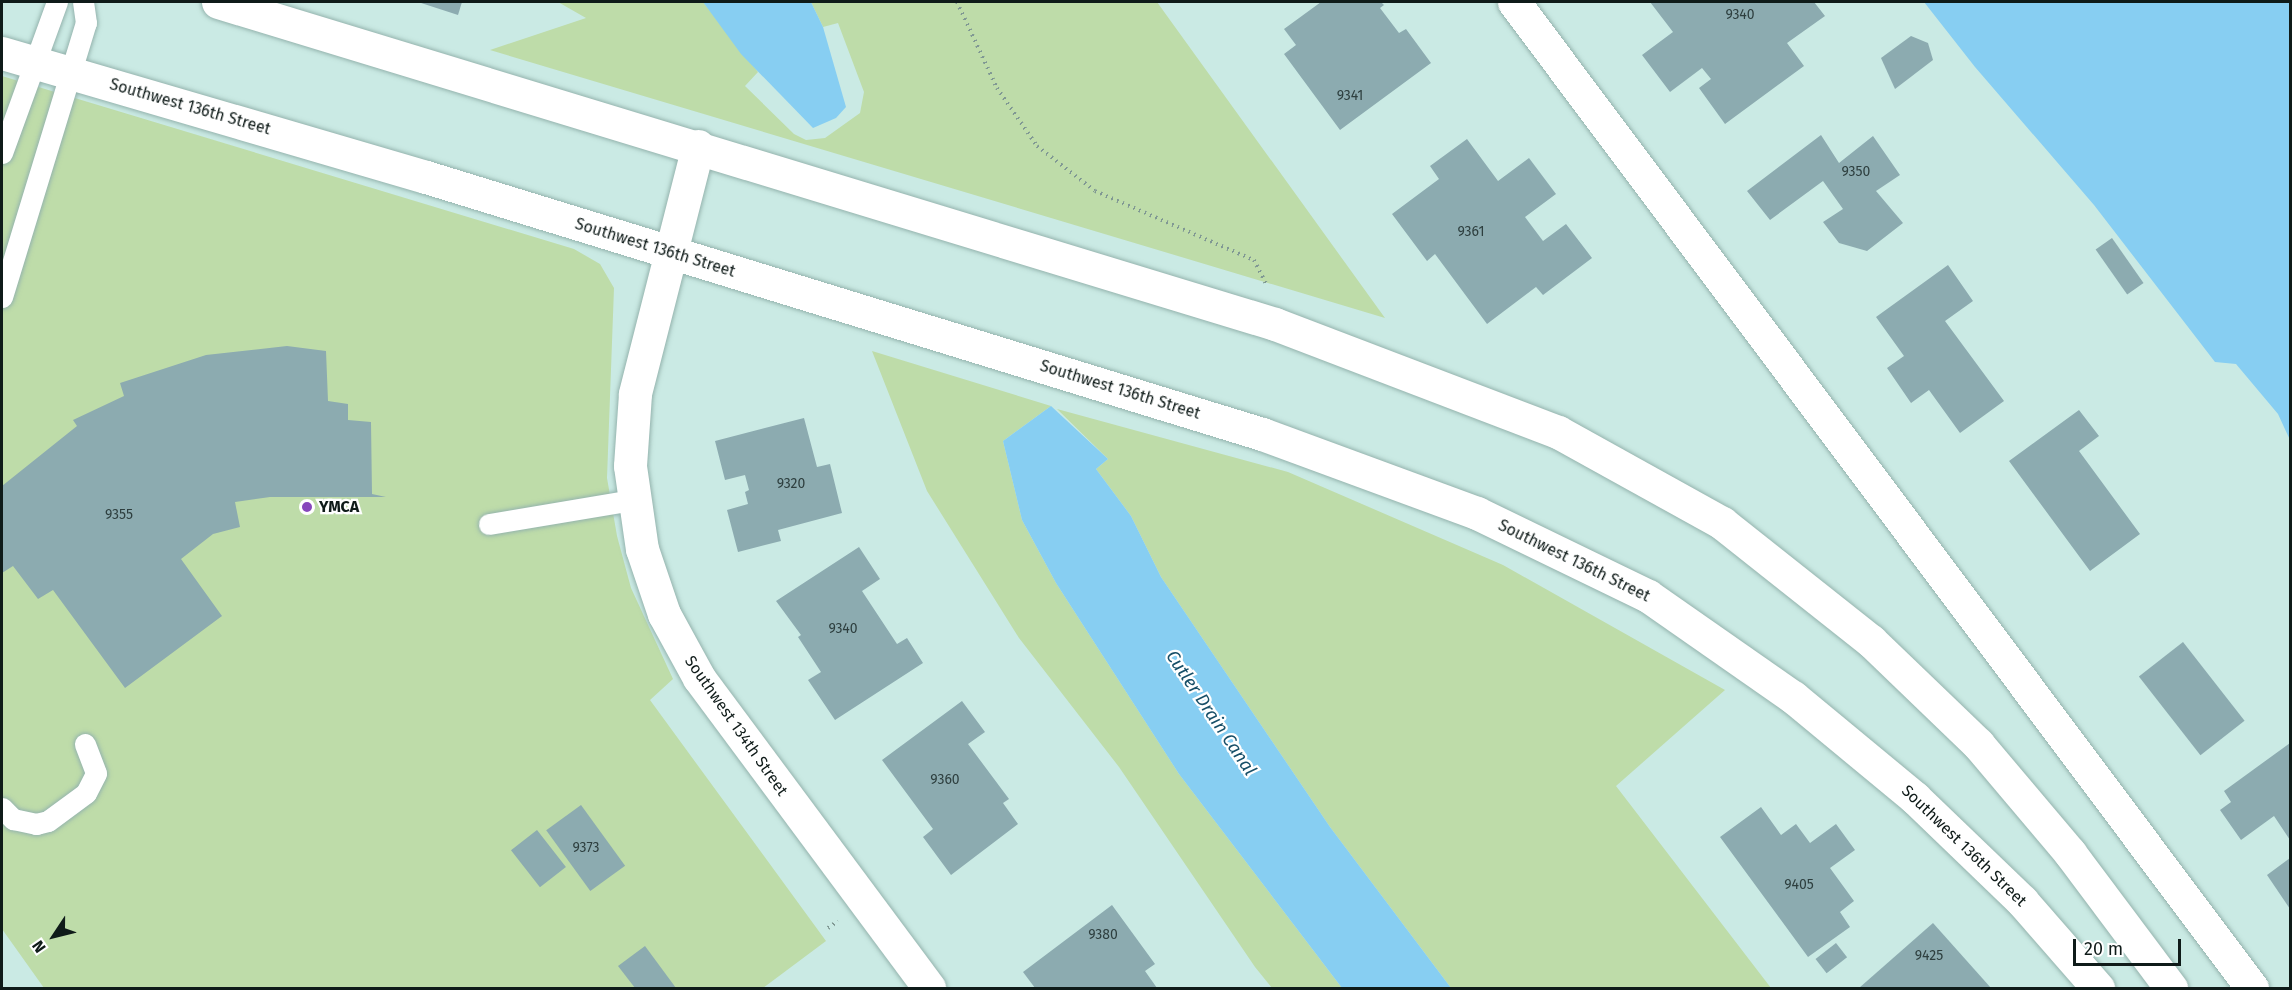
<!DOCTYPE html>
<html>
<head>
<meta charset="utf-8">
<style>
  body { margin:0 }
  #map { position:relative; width:2292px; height:990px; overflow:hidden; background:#caeae4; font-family:"Fira Sans",sans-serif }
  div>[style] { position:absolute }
  .green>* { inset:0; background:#bedca9 }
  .water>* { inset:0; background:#87cef2 }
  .building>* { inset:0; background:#8cabb0; transform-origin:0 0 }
  .path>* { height:4px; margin-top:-2px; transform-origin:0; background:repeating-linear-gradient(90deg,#809893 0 1.5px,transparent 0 6px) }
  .roads { filter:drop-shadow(0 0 2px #94b3ad) drop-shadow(0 0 2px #94b3ad) }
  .service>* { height:21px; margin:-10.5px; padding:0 10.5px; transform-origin:10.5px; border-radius:10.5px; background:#fff }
  .minor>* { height:33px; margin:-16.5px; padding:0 16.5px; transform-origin:16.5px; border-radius:16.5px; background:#fff }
  .tertiary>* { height:33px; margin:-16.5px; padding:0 16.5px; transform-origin:16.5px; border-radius:16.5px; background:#fff }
  .dots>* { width:16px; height:16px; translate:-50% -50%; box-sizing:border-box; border:3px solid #fff; border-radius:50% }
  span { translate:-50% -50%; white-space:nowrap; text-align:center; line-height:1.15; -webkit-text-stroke:4.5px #fff; paint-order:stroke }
  .number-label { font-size:14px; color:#2e3f3f }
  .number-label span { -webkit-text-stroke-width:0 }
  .street-label { font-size:16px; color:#0f1b19 }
  .poi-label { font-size:16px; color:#0f1b19; font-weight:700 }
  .left { translate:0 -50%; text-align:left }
  .water-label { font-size:18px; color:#174f68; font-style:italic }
  .frame { position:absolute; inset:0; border:3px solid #0f1b19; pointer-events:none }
  .north { position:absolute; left:24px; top:906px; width:60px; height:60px; -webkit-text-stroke:4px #fff; paint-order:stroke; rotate:235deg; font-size:16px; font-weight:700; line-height:24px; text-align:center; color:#0f1b19 }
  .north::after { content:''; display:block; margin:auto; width:21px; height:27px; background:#0f1b19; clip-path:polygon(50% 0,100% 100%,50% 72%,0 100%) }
  .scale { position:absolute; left:2073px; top:939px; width:108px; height:27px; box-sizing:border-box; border:3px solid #0f1b19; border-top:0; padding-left:8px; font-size:18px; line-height:21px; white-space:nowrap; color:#0f1b19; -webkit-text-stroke:4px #fff; paint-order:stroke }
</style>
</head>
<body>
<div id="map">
  <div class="green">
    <div style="clip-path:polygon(558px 2px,703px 2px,758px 72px,745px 86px,794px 134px,806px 140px,825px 138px,860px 113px,864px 92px,838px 23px,823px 27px,811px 2px,1157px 2px,1385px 318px,490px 50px,586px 18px)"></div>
    <div style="clip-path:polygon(2px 76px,574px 249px,600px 264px,614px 288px,607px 478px,617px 536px,631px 588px,673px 679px,650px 700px,826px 941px,763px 988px,44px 988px,2px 929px)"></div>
    <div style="clip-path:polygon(872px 351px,1051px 406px,1003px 441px,1022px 520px,1056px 583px,1179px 774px,1342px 988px,1272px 988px,1255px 967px,1119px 767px,1019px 638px,927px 491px)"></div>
    <div style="clip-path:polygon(1057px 409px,1288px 472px,1503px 565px,1725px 690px,1616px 786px,1771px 988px,1451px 988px,1330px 827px,1161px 577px,1131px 516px,1096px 469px,1108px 459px)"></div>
  </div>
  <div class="water">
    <div style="clip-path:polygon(703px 2px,811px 2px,823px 27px,846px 107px,836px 118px,813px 128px,741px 54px)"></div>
    <div style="clip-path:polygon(1924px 2px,2290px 2px,2290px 440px,2278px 414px,2236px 364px,2215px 362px,2094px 205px,1975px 67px)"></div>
    <div style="clip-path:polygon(1051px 406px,1108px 459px,1096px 469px,1131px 516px,1161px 577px,1330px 827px,1451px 988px,1342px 988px,1179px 774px,1056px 583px,1022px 520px,1003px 441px)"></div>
  </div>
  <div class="building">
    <div style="clip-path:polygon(418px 2px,462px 2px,458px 15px)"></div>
    <div style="clip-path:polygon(1321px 2px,1381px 2px,1384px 5px,1380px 8px,1399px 33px,1406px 29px,1431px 63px,1340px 130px,1284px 54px,1296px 45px,1284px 29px)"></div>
    <div style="clip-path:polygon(1650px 2px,1814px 2px,1825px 16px,1787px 43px,1804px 66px,1725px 124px,1699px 88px,1711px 79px,1702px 68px,1670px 92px,1642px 55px,1673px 32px)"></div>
    <div style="clip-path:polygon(1911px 36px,1928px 43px,1933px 60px,1895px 89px,1881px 58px)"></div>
    <div style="clip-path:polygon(1821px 135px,1839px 163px,1873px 136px,1900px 175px,1876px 191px,1903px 223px,1867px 251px,1839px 243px,1823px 222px,1843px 209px,1823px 181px,1770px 220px,1747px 191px)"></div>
    <div style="clip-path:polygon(1467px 139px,1498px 181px,1529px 158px,1556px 194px,1525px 217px,1543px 241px,1566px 224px,1592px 258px,1543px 295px,1536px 287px,1487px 324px,1435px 254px,1427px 261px,1392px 214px,1439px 179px,1430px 166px)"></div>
    <div style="left:2112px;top:238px;width:55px;height:20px;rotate:55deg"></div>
    <div style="clip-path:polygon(1948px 265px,1973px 301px,1945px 321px,2004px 401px,1960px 433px,1929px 390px,1911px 403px,1887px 368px,1904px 356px,1876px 317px)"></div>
    <div style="clip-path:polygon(287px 346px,326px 351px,328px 401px,348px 404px,348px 420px,371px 422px,372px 494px,386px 497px,270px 497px,235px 502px,240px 527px,213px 534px,181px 559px,222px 616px,125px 688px,53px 590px,38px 599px,13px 566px,2px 573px,2px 486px,77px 426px,73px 420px,124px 396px,120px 383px,206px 355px)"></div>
    <div style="clip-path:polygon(2079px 410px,2099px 436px,2079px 451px,2140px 534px,2090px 571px,2009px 461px)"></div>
    <div style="clip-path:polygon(804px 418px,817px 467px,830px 464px,842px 513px,778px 530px,781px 541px,738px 552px,727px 510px,748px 504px,745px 492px,749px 490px,745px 475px,725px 480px,715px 441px)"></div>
    <div style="clip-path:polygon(859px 547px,880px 579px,862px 591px,897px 644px,907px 638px,923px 663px,835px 720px,808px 680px,821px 672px,798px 637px,801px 635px,776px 601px)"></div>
    <div style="left:2183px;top:642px;width:100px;height:56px;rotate:52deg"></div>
    <div style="clip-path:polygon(962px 701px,985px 732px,968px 744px,1009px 799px,1003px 803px,1018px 824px,951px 875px,923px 837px,933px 829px,882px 760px)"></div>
    <div style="clip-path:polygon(2290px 743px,2290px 840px,2274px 816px,2241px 840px,2220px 810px,2231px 802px,2224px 791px)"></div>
    <div style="left:581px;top:805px;width:75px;height:43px;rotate:54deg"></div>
    <div style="clip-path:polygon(1761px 807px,1781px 835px,1796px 824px,1810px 843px,1836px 824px,1855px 850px,1830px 868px,1854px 901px,1840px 912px,1850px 927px,1808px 957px,1720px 837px)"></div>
    <div style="left:537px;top:830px;width:47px;height:33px;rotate:52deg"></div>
    <div style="clip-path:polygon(2290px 858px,2290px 909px,2267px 875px)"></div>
    <div style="clip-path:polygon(1112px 905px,1155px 964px,1145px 971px,1157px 988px,1035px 988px,1023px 972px)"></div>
    <div style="clip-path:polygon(1933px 923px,1991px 988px,1859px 988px)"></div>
    <div style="left:1836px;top:943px;width:18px;height:26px;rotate:52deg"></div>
    <div style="clip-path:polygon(645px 946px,676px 988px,635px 988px,618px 966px)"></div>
  </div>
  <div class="path">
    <div style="left:957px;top:2px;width:95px;rotate:65.1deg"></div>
    <div style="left:997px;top:88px;width:70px;rotate:55.4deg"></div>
    <div style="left:1037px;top:146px;width:73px;rotate:37.8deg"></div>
    <div style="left:1095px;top:191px;width:173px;rotate:23.5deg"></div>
    <div style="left:1254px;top:260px;width:27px;rotate:63deg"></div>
    <div style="left:828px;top:928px;width:12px;rotate:-35deg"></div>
  </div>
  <div class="roads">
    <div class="service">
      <div style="left:2px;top:153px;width:161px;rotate:-70deg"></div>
      <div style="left:2px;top:297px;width:287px;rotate:-73deg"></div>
      <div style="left:86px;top:23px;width:21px;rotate:-98deg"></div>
      <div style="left:489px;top:524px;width:146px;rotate:-9.5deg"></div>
      <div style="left:2px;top:808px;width:16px;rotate:45deg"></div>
      <div style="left:13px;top:819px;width:24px;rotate:12deg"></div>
      <div style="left:36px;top:824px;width:12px;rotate:-14deg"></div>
      <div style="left:48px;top:821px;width:47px;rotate:-36.4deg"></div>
      <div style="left:86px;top:793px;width:22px;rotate:-63deg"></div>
      <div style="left:96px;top:773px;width:31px;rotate:-111deg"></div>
    </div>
    <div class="minor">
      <div style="left:1514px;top:2px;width:1232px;rotate:53.19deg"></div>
      <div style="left:698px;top:146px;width:256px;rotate:104.3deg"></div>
      <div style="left:635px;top:394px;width:72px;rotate:94deg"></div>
      <div style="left:630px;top:466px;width:84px;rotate:81.8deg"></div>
      <div style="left:642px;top:549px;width:69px;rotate:71.3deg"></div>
      <div style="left:664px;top:614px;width:73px;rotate:61.3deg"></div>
      <div style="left:699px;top:678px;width:386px;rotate:53.4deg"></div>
    </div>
    <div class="tertiary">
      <div style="left:218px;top:2px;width:1105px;rotate:16.94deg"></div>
      <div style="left:1275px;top:324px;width:303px;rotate:20.9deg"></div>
      <div style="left:1558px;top:432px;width:188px;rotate:29deg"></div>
      <div style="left:1722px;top:523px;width:190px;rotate:38.4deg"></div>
      <div style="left:1871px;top:641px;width:149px;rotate:43.9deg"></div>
      <div style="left:1978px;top:744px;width:143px;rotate:49.8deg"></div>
      <div style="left:2070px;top:853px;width:169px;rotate:53.2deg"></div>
      <div style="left:2px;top:53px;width:442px;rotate:16.3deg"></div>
      <div style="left:426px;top:177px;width:875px;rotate:17.09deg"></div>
      <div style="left:1262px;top:434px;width:229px;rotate:20.2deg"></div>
      <div style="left:1477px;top:513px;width:190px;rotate:25.9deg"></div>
      <div style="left:1648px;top:596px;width:177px;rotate:34.9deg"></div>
      <div style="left:1793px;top:697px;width:158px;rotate:39.6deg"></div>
      <div style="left:1915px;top:798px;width:149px;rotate:43.9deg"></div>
      <div style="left:2022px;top:901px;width:116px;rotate:48.9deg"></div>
    </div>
  </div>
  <div class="dots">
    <div style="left:307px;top:507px;background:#8747bc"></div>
  </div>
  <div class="number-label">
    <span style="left:1740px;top:15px">9340</span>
    <span style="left:1350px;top:96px">9341</span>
    <span style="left:1856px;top:172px">9350</span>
    <span style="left:1471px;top:232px">9361</span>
    <span style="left:791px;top:484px">9320</span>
    <span style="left:119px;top:515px">9355</span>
    <span style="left:843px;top:629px">9340</span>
    <span style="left:945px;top:780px">9360</span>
    <span style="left:586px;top:848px">9373</span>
    <span style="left:1799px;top:885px">9405</span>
    <span style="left:1103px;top:935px">9380</span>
    <span style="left:1929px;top:956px">9425</span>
  </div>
  <div class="street-label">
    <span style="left:190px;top:107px;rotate:16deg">Southwest 136th Street</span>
    <span style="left:655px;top:248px;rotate:17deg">Southwest 136th Street</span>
    <span style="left:1120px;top:390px;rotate:17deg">Southwest 136th Street</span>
    <span style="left:1574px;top:561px;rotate:26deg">Southwest 136th Street</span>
    <span style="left:736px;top:726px;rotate:55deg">Southwest 134th Street</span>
    <span style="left:1964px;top:846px;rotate:44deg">Southwest 136th Street</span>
  </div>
  <div class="poi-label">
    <span class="left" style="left:319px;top:507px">YMCA</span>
  </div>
  <div class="water-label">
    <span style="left:1211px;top:713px;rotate:56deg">Cutler Drain Canal</span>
  </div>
  <div class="frame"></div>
  <div class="north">N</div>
  <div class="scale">20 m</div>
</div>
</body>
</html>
